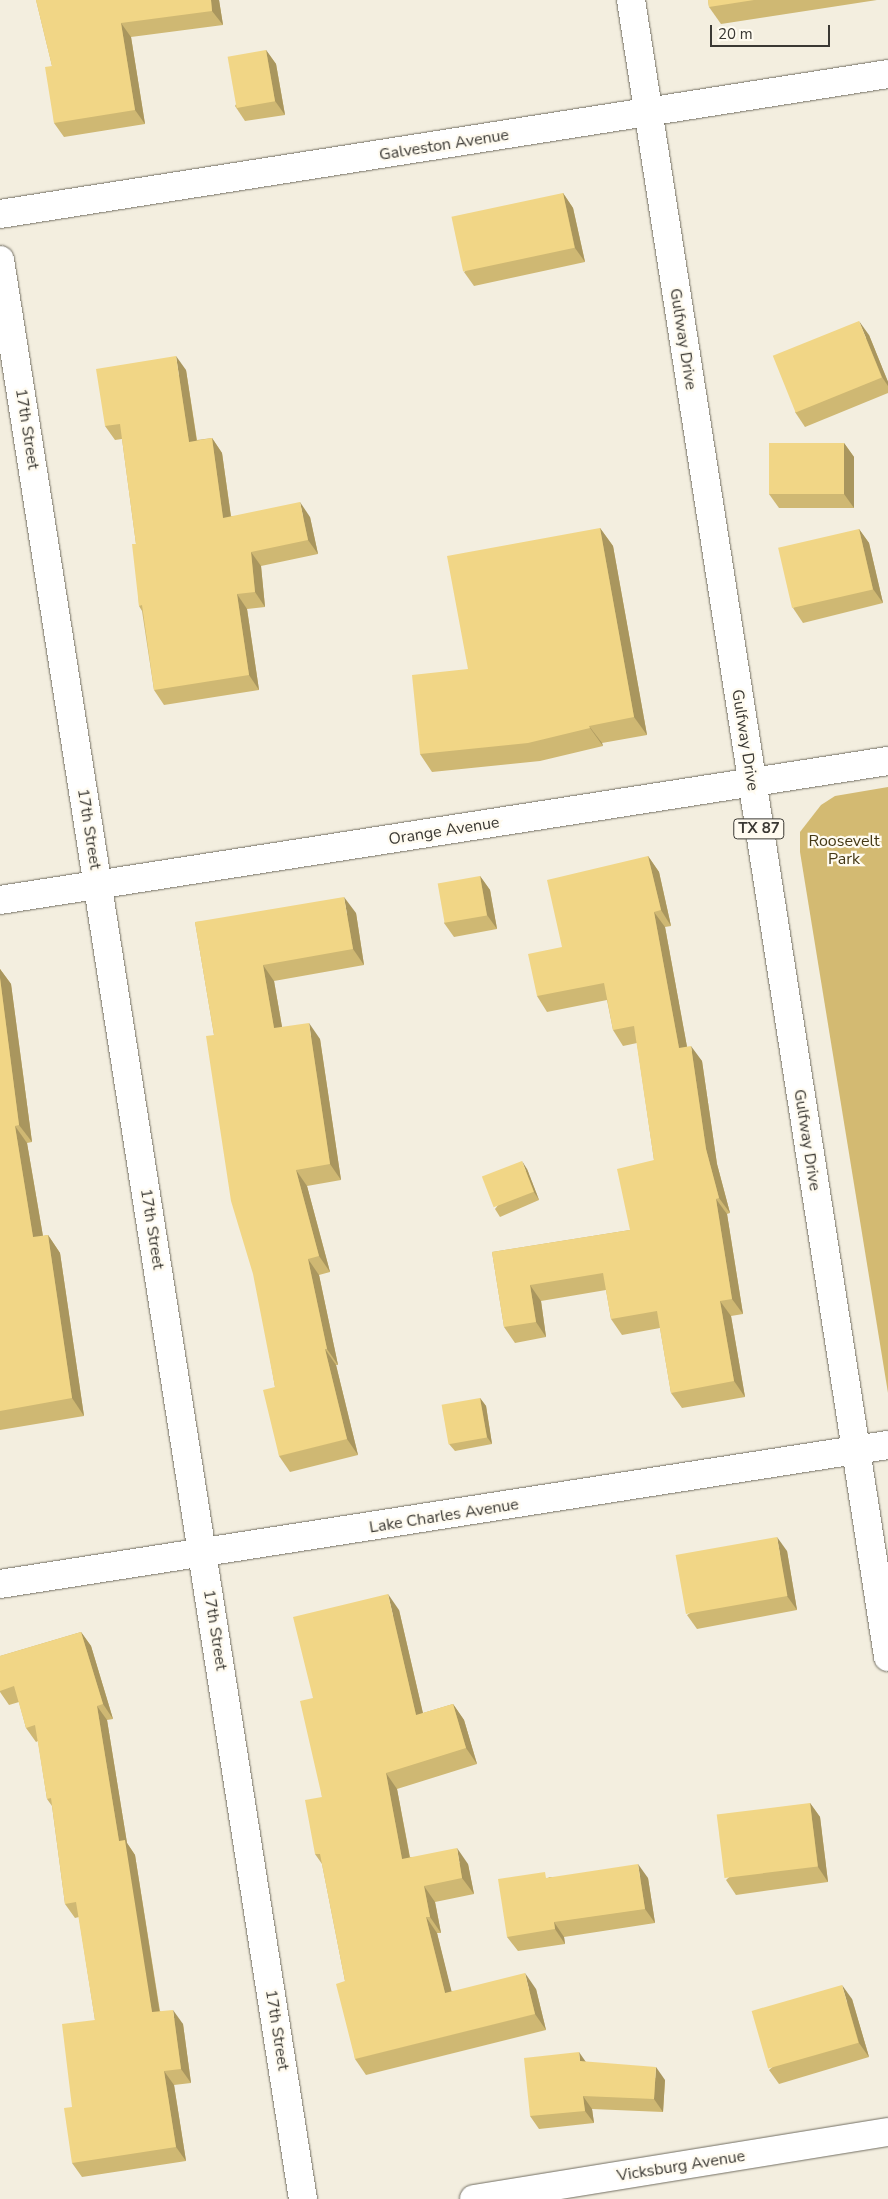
<!DOCTYPE html>
<html>
<head>
<meta charset="utf-8">
<style>
  body { margin:0 }
  #map { position:relative; width:888px; height:2199px; overflow:hidden; background:#f3eedf; font-family:"Nunito Sans",sans-serif }
  div>[style] { position:absolute }
  .green>* { inset:0; background:#d3ba72 }
  .roads { filter:drop-shadow(0 0 1px #726e62) drop-shadow(0 0 1px #726e62) }
  .minor>* { height:28px; margin:-14px; padding:0 14px; transform-origin:14px; border-radius:14px; background:#fff }
  .primary>* { height:28px; margin:-14px; padding:0 14px; transform-origin:14px; border-radius:14px; background:#fff }
  .wall>* { inset:0; background:#cfb873 }
  .shaded-wall>* { inset:0; background:#a9965e }
  .building>* { inset:0; background:#f1d686; transform-origin:0 0 }
  span { translate:-50% -50%; white-space:nowrap; text-align:center; line-height:1.15; -webkit-text-stroke:4.5px #fffbf0; paint-order:stroke }
  .shield-label span { padding:1px 4px; background:#fffbf0; border:1px solid; border-radius:4px; -webkit-text-stroke-width:0 }
  .shield-label { font-size:15px; color:#3a3833; font-weight:700 }
  .street-label { font-size:16px; color:#3a3833 }
  .park-label { font-size:16px; color:#443815 }
  .scale { position:absolute; left:710px; top:25px; width:120px; height:22px; box-sizing:border-box; border:2px solid #3a3833; border-top:0; padding-left:6px; font-size:15px; line-height:18px; white-space:nowrap; color:#3a3833; -webkit-text-stroke:4px #fffbf0; paint-order:stroke }
</style>
</head>
<body>
<div id="map">
  <div class="green">
    <div style="clip-path:polygon(888px 787px,888px 1393px,800px 852px,800px 832px,821px 805px,835px 796px)"></div>
  </div>
  <div class="roads">
    <div class="minor">
      <div style="left:0;top:214px;width:899px;rotate:-8.96deg"></div>
      <div style="left:0;top:260px;width:1963px;rotate:81.12deg"></div>
      <div style="left:0;top:900px;width:899px;rotate:-8.9deg"></div>
      <div style="left:0;top:1584px;width:899px;rotate:-8.9deg"></div>
      <div style="left:474px;top:2199px;width:419px;rotate:-9.2deg"></div>
    </div>
    <div class="primary">
      <div style="left:631px;top:0;width:1677px;rotate:81.18deg"></div>
    </div>
  </div>
  <div class="wall">
    <div style="clip-path:polygon(36px 0,219px 0,223px 25px,131px 37px,145px 124px,64px 137px,54px 123px,52px 66px)"></div>
    <div style="clip-path:polygon(708px 0,877px 0,721px 24px,709px 7px)"></div>
    <div style="clip-path:polygon(266px 50px,276px 64px,285px 115px,245px 121px,235px 106px)"></div>
    <div style="clip-path:polygon(563px 193px,573px 208px,585px 262px,474px 286px,464px 272px)"></div>
    <div style="clip-path:polygon(869px 335px,888px 382px,888px 393px,805px 427px,795px 412px)"></div>
    <div style="clip-path:polygon(186px 370px,197px 440px,212px 438px,222px 453px,231px 516px,310px 517px,318px 554px,261px 566px,265px 607px,247px 609px,259px 690px,164px 705px,154px 690px,142px 611px,139px 606px,136px 544px,122px 439px,115px 440px,105px 426px)"></div>
    <div style="clip-path:polygon(844px 443px,854px 457px,854px 508px,779px 508px,769px 494px)"></div>
    <div style="clip-path:polygon(600px 528px,613px 546px,647px 735px,602px 743px,603px 746px,540px 761px,432px 772px,420px 754px,468px 669px)"></div>
    <div style="clip-path:polygon(859px 529px,869px 543px,883px 603px,803px 623px,793px 608px)"></div>
    <div style="clip-path:polygon(648px 856px,659px 872px,671px 926px,665px 927px,687px 1047px,702px 1061px,717px 1164px,730px 1213px,727px 1214px,743px 1314px,731px 1316px,745px 1397px,682px 1408px,671px 1393px,660px 1328px,622px 1335px,611px 1319px,606px 1290px,541px 1301px,546px 1337px,515px 1343px,504px 1327px,492px 1252px,630px 1230px,654px 1160px,637px 1043px,623px 1046px,613px 1030px,607px 1000px,547px 1012px,537px 996px)"></div>
    <div style="clip-path:polygon(480px 876px,490px 890px,497px 929px,454px 937px,444px 923px)"></div>
    <div style="clip-path:polygon(356px 913px,364px 965px,274px 981px,282px 1027px,320px 1039px,341px 1180px,307px 1186px,330px 1272px,319px 1275px,338px 1365px,336px 1365px,358px 1455px,290px 1472px,279px 1456px,275px 1387px,214px 1035px,195px 922px)"></div>
    <div style="clip-path:polygon(0 969px,11px 984px,32px 1142px,27px 1143px,43px 1236px,48px 1235px,60px 1253px,84px 1416px,0 1430px)"></div>
    <div style="clip-path:polygon(527px 1169px,539px 1200px,500px 1217px,495px 1209px)"></div>
    <div style="clip-path:polygon(480px 1398px,486px 1406px,492px 1444px,455px 1451px,449px 1444px)"></div>
    <div style="clip-path:polygon(787px 1551px,797px 1610px,697px 1629px,687px 1615px)"></div>
    <div style="clip-path:polygon(399px 1610px,423px 1713px,453px 1704px,464px 1720px,477px 1764px,397px 1789px,410px 1857px,468px 1864px,474px 1894px,435px 1902px,441px 1933px,437px 1933px,451px 1991px,536px 1989px,546px 2030px,366px 2075px,355px 2059px,345px 1981px,322px 1864px,315px 1854px,322px 1797px,313px 1698px)"></div>
    <div style="clip-path:polygon(81px 1632px,91px 1646px,113px 1719px,107px 1720px,127px 1843px,135px 1855px,160px 2011px,183px 2024px,191px 2083px,174px 2085px,186px 2161px,82px 2177px,72px 2163px,72px 2107px,95px 2020px,79px 1917px,75px 1918px,65px 1904px,52px 1806px,47px 1799px,38px 1741px,36px 1742px,26px 1728px,19px 1702px,9px 1705px,0 1692px,0 1656px)"></div>
    <div style="clip-path:polygon(810px 1803px,820px 1817px,828px 1882px,736px 1895px,726px 1880px)"></div>
    <div style="clip-path:polygon(549px 1877px,648px 1878px,655px 1923px,564px 1937px,565px 1944px,518px 1951px,507px 1937px)"></div>
    <div style="clip-path:polygon(852px 1999px,869px 2057px,779px 2084px,769px 2070px)"></div>
    <div style="clip-path:polygon(586px 2062px,665px 2080px,663px 2112px,592px 2109px,594px 2123px,539px 2129px,530px 2116px)"></div>
  </div>
  <div class="shaded-wall">
    <div style="clip-path:polygon(211px 0,219px 0,223px 25px,212px 11px)"></div>
    <div style="clip-path:polygon(121px 23px,131px 37px,145px 124px,135px 110px)"></div>
    <div style="clip-path:polygon(266px 50px,276px 64px,285px 115px,275px 101px)"></div>
    <div style="clip-path:polygon(563px 193px,573px 208px,585px 262px,575px 248px)"></div>
    <div style="clip-path:polygon(859px 321px,869px 335px,888px 382px,888px 386px,882px 377px)"></div>
    <div style="clip-path:polygon(176px 356px,186px 370px,199px 456px,189px 442px)"></div>
    <div style="clip-path:polygon(212px 438px,222px 453px,233px 532px,223px 518px)"></div>
    <div style="clip-path:polygon(844px 443px,854px 457px,854px 508px,844px 494px)"></div>
    <div style="clip-path:polygon(300px 502px,310px 517px,318px 554px,308px 540px)"></div>
    <div style="clip-path:polygon(600px 528px,613px 546px,647px 735px,634px 717px)"></div>
    <div style="clip-path:polygon(859px 529px,869px 543px,883px 603px,873px 589px)"></div>
    <div style="clip-path:polygon(251px 552px,261px 566px,265px 607px,255px 592px)"></div>
    <div style="clip-path:polygon(237px 594px,247px 609px,259px 690px,249px 675px)"></div>
    <div style="clip-path:polygon(589px 726px,602px 743px,603px 746px,590px 728px)"></div>
    <div style="clip-path:polygon(648px 856px,659px 872px,671px 926px,661px 910px)"></div>
    <div style="clip-path:polygon(480px 876px,490px 890px,497px 929px,487px 915px)"></div>
    <div style="clip-path:polygon(344px 897px,356px 913px,364px 965px,353px 949px)"></div>
    <div style="clip-path:polygon(654px 912px,665px 927px,690px 1063px,679px 1048px)"></div>
    <div style="clip-path:polygon(263px 965px,274px 981px,285px 1044px,274px 1028px)"></div>
    <div style="clip-path:polygon(0 969px,11px 984px,32px 1142px,19px 1125px,0 978px)"></div>
    <div style="clip-path:polygon(309px 1023px,320px 1039px,341px 1180px,330px 1164px)"></div>
    <div style="clip-path:polygon(691px 1046px,702px 1061px,717px 1164px,730px 1213px,719px 1198px,706px 1149px)"></div>
    <div style="clip-path:polygon(15px 1126px,27px 1143px,46px 1254px,33px 1237px)"></div>
    <div style="clip-path:polygon(522px 1161px,527px 1169px,539px 1200px,534px 1192px)"></div>
    <div style="clip-path:polygon(296px 1170px,307px 1186px,330px 1272px,319px 1256px)"></div>
    <div style="clip-path:polygon(716px 1199px,727px 1214px,743px 1314px,732px 1299px)"></div>
    <div style="clip-path:polygon(48px 1235px,60px 1253px,84px 1416px,72px 1398px)"></div>
    <div style="clip-path:polygon(308px 1259px,319px 1275px,338px 1365px,327px 1349px)"></div>
    <div style="clip-path:polygon(530px 1285px,541px 1301px,546px 1337px,536px 1322px)"></div>
    <div style="clip-path:polygon(720px 1301px,731px 1316px,745px 1397px,734px 1381px)"></div>
    <div style="clip-path:polygon(325px 1349px,336px 1365px,358px 1455px,347px 1439px)"></div>
    <div style="clip-path:polygon(480px 1398px,486px 1406px,492px 1444px,487px 1437px)"></div>
    <div style="clip-path:polygon(777px 1537px,787px 1551px,797px 1610px,787px 1596px)"></div>
    <div style="clip-path:polygon(388px 1594px,399px 1610px,427px 1731px,416px 1715px)"></div>
    <div style="clip-path:polygon(81px 1632px,91px 1646px,113px 1719px,103px 1704px)"></div>
    <div style="clip-path:polygon(453px 1704px,464px 1720px,477px 1764px,466px 1748px)"></div>
    <div style="clip-path:polygon(97px 1706px,107px 1720px,127px 1843px,135px 1855px,162px 2027px,152px 2012px,119px 1841px)"></div>
    <div style="clip-path:polygon(386px 1773px,397px 1789px,413px 1875px,402px 1859px)"></div>
    <div style="clip-path:polygon(810px 1803px,820px 1817px,828px 1882px,818px 1867px)"></div>
    <div style="clip-path:polygon(457px 1848px,468px 1864px,474px 1894px,462px 1878px)"></div>
    <div style="clip-path:polygon(638px 1864px,648px 1878px,655px 1923px,645px 1909px)"></div>
    <div style="clip-path:polygon(424px 1886px,435px 1902px,441px 1933px,430px 1917px)"></div>
    <div style="clip-path:polygon(426px 1917px,437px 1933px,456px 2009px,445px 1993px)"></div>
    <div style="clip-path:polygon(554px 1922px,564px 1937px,565px 1944px,555px 1929px)"></div>
    <div style="clip-path:polygon(525px 1973px,536px 1989px,546px 2030px,535px 2014px)"></div>
    <div style="clip-path:polygon(842px 1985px,852px 1999px,869px 2057px,859px 2043px)"></div>
    <div style="clip-path:polygon(173px 2010px,183px 2024px,191px 2083px,181px 2069px)"></div>
    <div style="clip-path:polygon(579px 2052px,588px 2065px,580px 2061px)"></div>
    <div style="clip-path:polygon(656px 2067px,665px 2080px,663px 2112px,654px 2099px)"></div>
    <div style="clip-path:polygon(164px 2071px,174px 2085px,186px 2161px,176px 2147px)"></div>
    <div style="clip-path:polygon(583px 2096px,592px 2109px,594px 2123px,585px 2111px)"></div>
  </div>
  <div class="building">
    <div style="clip-path:polygon(36px 0,211px 0,212px 11px,121px 23px,135px 110px,54px 123px,45px 67px,52px 66px)"></div>
    <div style="clip-path:polygon(708px 0,754px 0,709px 7px)"></div>
    <div style="left:266px;top:50px;width:52px;height:39px;rotate:80deg"></div>
    <div style="left:563px;top:193px;width:56px;height:114px;rotate:78deg"></div>
    <div style="left:859px;top:321px;width:61px;height:93px;rotate:68deg"></div>
    <div style="clip-path:polygon(176px 356px,189px 442px,212px 438px,223px 518px,300px 502px,308px 540px,251px 552px,255px 592px,237px 594px,249px 675px,154px 690px,142px 605px,139px 606px,132px 544px,136px 544px,120px 424px,105px 426px,96px 369px)"></div>
    <div style="left:769px;top:443px;width:75px;height:51px"></div>
    <div style="clip-path:polygon(600px 528px,634px 717px,589px 726px,590px 728px,528px 743px,420px 754px,412px 675px,468px 669px,447px 556px)"></div>
    <div style="left:859px;top:529px;width:62px;height:83px;rotate:77deg"></div>
    <div style="clip-path:polygon(648px 856px,661px 910px,654px 912px,679px 1048px,691px 1046px,706px 1149px,719px 1198px,716px 1199px,732px 1299px,720px 1301px,734px 1381px,671px 1393px,657px 1311px,611px 1319px,603px 1273px,530px 1285px,536px 1322px,504px 1327px,492px 1252px,630px 1230px,617px 1169px,654px 1160px,634px 1026px,613px 1030px,604px 983px,537px 996px,528px 954px,562px 947px,547px 880px)"></div>
    <div style="left:480px;top:876px;width:40px;height:43px;rotate:80deg"></div>
    <div style="clip-path:polygon(344px 897px,353px 949px,263px 965px,274px 1028px,309px 1023px,330px 1164px,296px 1170px,319px 1256px,308px 1259px,327px 1349px,325px 1349px,347px 1439px,279px 1456px,263px 1390px,275px 1387px,253px 1274px,231px 1201px,206px 1036px,214px 1035px,195px 922px)"></div>
    <div style="clip-path:polygon(0 978px,19px 1125px,15px 1126px,33px 1237px,48px 1235px,72px 1398px,0 1411px)"></div>
    <div style="left:522px;top:1161px;width:33px;height:43px;rotate:69deg"></div>
    <div style="left:480px;top:1398px;width:40px;height:39px;rotate:80deg"></div>
    <div style="left:777px;top:1537px;width:60px;height:103px;rotate:80deg"></div>
    <div style="clip-path:polygon(388px 1594px,416px 1715px,453px 1704px,466px 1748px,386px 1773px,402px 1859px,457px 1848px,462px 1878px,424px 1886px,430px 1917px,426px 1917px,445px 1993px,525px 1973px,535px 2014px,355px 2059px,336px 1984px,345px 1981px,320px 1854px,315px 1854px,305px 1800px,322px 1797px,300px 1701px,313px 1698px,293px 1617px)"></div>
    <div style="clip-path:polygon(81px 1632px,103px 1704px,97px 1706px,119px 1841px,125px 1840px,152px 2012px,173px 2010px,181px 2069px,164px 2071px,176px 2147px,72px 2163px,64px 2108px,72px 2107px,62px 2024px,95px 2020px,76px 1902px,65px 1904px,51px 1798px,47px 1799px,35px 1725px,26px 1728px,14px 1686px,0 1691px,0 1656px)"></div>
    <div style="left:810px;top:1803px;width:64px;height:94px;rotate:83deg"></div>
    <div style="clip-path:polygon(638px 1864px,645px 1909px,554px 1922px,555px 1929px,507px 1937px,498px 1879px,545px 1872px,546px 1878px)"></div>
    <div style="left:842px;top:1985px;width:60px;height:94px;rotate:74deg"></div>
    <div style="clip-path:polygon(579px 2052px,580px 2061px,656px 2067px,654px 2099px,583px 2096px,585px 2111px,530px 2116px,524px 2058px)"></div>
  </div>
  <div class="shield-label">
    <span style="left:759px;top:829px">TX 87</span>
  </div>
  <div class="street-label">
    <span style="left:444px;top:145px;rotate:-9deg">Galveston Avenue</span>
    <span style="left:683px;top:339px;rotate:81deg">Gulfway Drive</span>
    <span style="left:27px;top:429px;rotate:81deg">17th Street</span>
    <span style="left:745px;top:740px;rotate:81deg">Gulfway Drive</span>
    <span style="left:89px;top:829px;rotate:81deg">17th Street</span>
    <span style="left:444px;top:831px;rotate:-9deg">Orange Avenue</span>
    <span style="left:807px;top:1140px;rotate:81deg">Gulfway Drive</span>
    <span style="left:152px;top:1229px;rotate:81deg">17th Street</span>
    <span style="left:444px;top:1516px;rotate:-9deg">Lake Charles Avenue</span>
    <span style="left:215px;top:1630px;rotate:81deg">17th Street</span>
    <span style="left:277px;top:2030px;rotate:81deg">17th Street</span>
    <span style="left:681px;top:2166px;rotate:-9deg">Vicksburg Avenue</span>
  </div>
  <div class="park-label">
    <span style="left:844px;top:850px">Roosevelt<br>Park</span>
  </div>
  <div class="scale">20 m</div>
</div>
</body>
</html>
